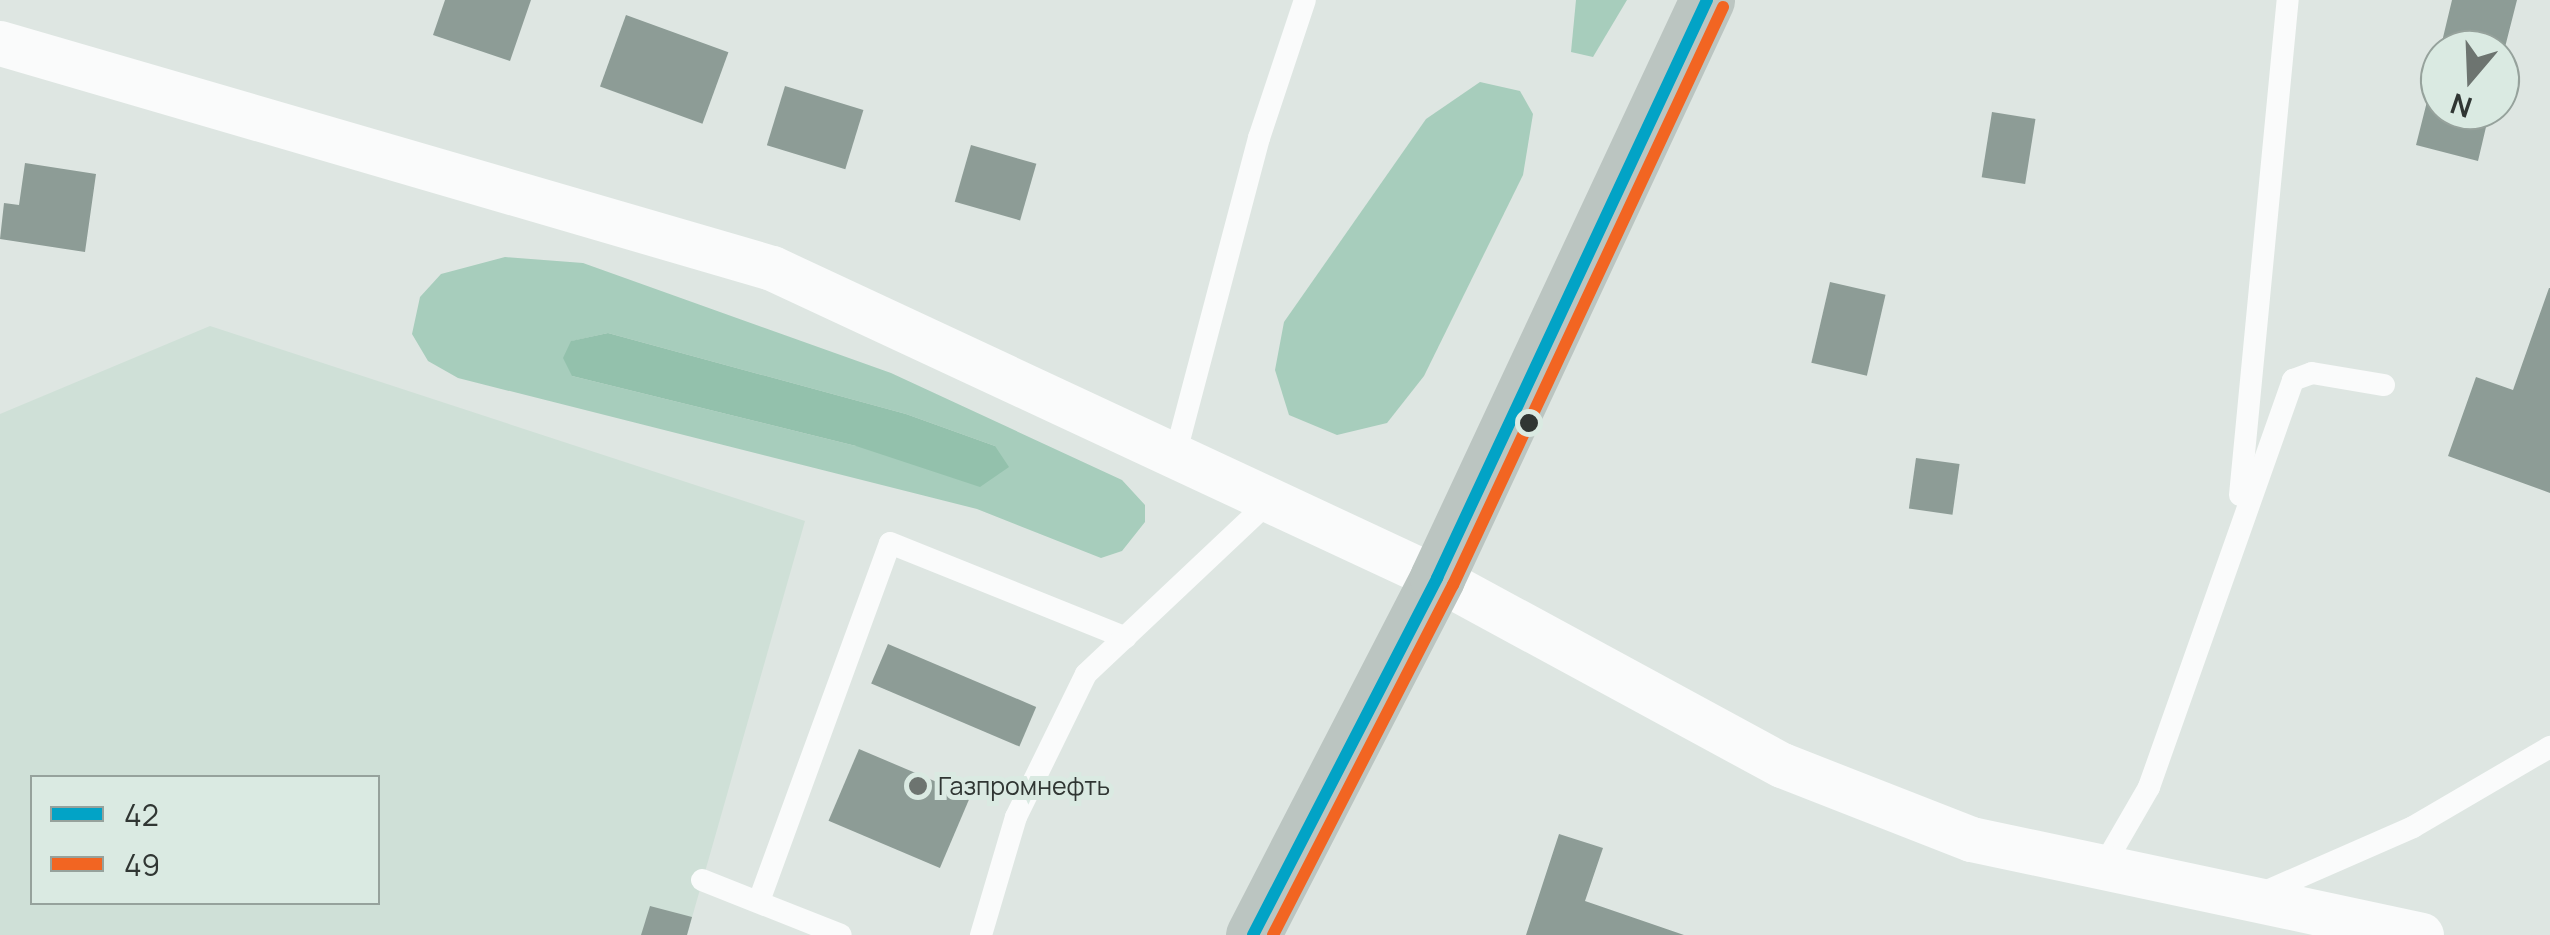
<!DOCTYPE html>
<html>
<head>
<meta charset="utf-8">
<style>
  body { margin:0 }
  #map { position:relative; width:2550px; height:935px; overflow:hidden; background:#dee6e2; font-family:Manrope,sans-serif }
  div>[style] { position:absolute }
  .built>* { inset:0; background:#cfe0d7 }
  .forest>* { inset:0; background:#a7cdbc }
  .water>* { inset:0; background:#93c1ac }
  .building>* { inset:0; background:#8d9c96; transform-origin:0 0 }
  .service>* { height:22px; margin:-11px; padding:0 11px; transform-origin:11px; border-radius:11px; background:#fafbfb }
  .minor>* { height:45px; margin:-22.5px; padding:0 22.5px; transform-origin:22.5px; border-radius:22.5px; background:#fafbfb }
  .primary>* { height:55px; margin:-27.5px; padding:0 27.5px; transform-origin:27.5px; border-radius:27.5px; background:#bbc5c1 }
  .bus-1>* { height:12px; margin:-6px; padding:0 6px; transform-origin:6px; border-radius:6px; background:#02a3c6 }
  .bus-2>* { height:12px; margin:-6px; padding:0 6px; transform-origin:6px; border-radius:6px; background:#f26522 }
  .dots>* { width:28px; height:28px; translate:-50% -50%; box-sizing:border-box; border:5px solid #daeae2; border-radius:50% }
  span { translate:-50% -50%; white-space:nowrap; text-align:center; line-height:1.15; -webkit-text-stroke:10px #daeae2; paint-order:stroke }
  .poi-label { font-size:25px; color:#303633 }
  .left { translate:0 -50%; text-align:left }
  .legend { position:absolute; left:30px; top:775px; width:350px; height:130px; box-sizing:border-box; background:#daeae2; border:2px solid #96a29c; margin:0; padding:12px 18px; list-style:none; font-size:30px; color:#303633 }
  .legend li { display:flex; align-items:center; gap:20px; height:50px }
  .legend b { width:50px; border:2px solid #96a29c }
  .north { position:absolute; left:2420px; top:30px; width:100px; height:100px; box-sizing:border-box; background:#daeae2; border:2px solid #96a29c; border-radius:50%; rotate:199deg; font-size:28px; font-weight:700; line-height:40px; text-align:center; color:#303633 }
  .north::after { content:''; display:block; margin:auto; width:35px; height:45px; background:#6d7470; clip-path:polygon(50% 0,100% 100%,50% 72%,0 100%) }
</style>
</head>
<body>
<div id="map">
  <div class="built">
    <div style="clip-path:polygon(evenodd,210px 326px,805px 521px,687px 935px,0 935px,0 414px,210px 326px,32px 778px,378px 778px,378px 902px,32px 902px,32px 778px)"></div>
  </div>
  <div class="forest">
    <div style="clip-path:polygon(1576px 0,1627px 0,1593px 57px,1571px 52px)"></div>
    <div style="clip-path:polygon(1480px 82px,1520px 91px,1533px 114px,1523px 175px,1424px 376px,1387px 423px,1337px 435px,1289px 415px,1275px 370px,1284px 322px,1426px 119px)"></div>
    <div style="clip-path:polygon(evenodd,505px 257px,583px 263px,891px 373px,1122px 480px,1145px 505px,1145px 522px,1122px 551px,1101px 558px,977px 509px,458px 378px,428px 361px,412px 334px,420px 297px,441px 274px,505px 257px,608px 333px,906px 414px,995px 446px,856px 446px,572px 376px,572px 341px,608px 333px)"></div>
  </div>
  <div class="water">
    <div style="clip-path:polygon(608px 333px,906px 414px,995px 446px,1009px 467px,980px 487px,856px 446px,572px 376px,563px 358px,571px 341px)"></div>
  </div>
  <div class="building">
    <div style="clip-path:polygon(445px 0,531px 0,510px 61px,433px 35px)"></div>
    <div style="clip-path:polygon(2452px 0,2517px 0,2501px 63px,2500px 50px,2440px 50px)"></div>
    <div style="left:626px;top:15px;width:109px;height:76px;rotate:20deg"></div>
    <div style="clip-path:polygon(2439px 54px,2440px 110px,2490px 110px,2478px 161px,2416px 145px)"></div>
    <div style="left:785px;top:86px;width:82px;height:62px;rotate:17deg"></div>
    <div style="left:1992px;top:112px;width:44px;height:66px;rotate:9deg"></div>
    <div style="left:971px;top:145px;width:68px;height:59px;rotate:16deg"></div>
    <div style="clip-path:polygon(25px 163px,96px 174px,85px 252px,0 239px,4px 203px,19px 205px)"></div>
    <div style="left:1830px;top:282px;width:57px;height:83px;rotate:13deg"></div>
    <div style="clip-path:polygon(2549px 288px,2550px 288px,2550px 493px,2448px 456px,2476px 377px,2513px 390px)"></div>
    <div style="left:1916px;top:458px;width:44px;height:51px;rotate:8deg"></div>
    <div style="left:888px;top:644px;width:161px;height:43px;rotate:23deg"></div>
    <div style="left:859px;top:749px;width:121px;height:78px;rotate:23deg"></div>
    <div style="clip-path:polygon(1559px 834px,1603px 848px,1585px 901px,1684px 935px,1526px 935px)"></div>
    <div style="clip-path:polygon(650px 906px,692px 917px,687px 935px,641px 935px)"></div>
  </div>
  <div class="service">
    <div style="left:1176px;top:452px;width:325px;rotate:-75.2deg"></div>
    <div style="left:1259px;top:138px;width:145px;rotate:-71.6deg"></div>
    <div style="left:2240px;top:495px;width:497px;rotate:-84.5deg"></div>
    <div style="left:2100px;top:872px;width:98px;rotate:-60deg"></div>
    <div style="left:2149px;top:787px;width:432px;rotate:-70.5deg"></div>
    <div style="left:2293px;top:380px;width:20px;rotate:-20deg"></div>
    <div style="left:2312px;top:373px;width:73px;rotate:9.5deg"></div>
    <div style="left:702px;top:880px;width:149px;rotate:21.6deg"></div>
    <div style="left:2260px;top:894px;width:167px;rotate:-23.6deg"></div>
    <div style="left:2413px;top:827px;width:159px;rotate:-30.3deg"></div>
    <div style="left:759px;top:901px;width:381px;rotate:-69.9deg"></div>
    <div style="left:890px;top:543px;width:254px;rotate:21.9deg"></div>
    <div style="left:981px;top:935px;width:123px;rotate:-73.5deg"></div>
    <div style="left:1016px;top:817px;width:159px;rotate:-63.9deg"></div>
    <div style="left:1086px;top:674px;width:255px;rotate:-43.3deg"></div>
  </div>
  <div class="minor">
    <div style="left:0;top:43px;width:804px;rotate:16.25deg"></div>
    <div style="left:772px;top:268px;width:734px;rotate:24.99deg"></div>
    <div style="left:1437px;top:578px;width:392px;rotate:28.5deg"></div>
    <div style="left:1782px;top:765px;width:203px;rotate:21.4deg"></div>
    <div style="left:1971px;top:839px;width:460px;rotate:12deg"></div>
  </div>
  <div class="primary">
    <div style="left:1253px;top:935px;width:402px;rotate:-62.7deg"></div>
    <div style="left:1437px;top:578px;width:638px;rotate:-64.96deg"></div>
  </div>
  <div class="bus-1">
    <div style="left:1253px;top:935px;width:402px;rotate:-62.7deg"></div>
    <div style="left:1437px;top:578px;width:638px;rotate:-64.96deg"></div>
  </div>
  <div class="bus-2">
    <div style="left:1273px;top:935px;width:394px;rotate:-62.8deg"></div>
    <div style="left:1453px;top:585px;width:638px;rotate:-64.96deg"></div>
  </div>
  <div class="dots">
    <div style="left:1529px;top:423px;background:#303633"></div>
    <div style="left:918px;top:786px;background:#6d7470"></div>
  </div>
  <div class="poi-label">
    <span class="left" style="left:938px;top:786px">Газпромнефть</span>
  </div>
  <ul class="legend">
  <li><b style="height:12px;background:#02a3c6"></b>42</li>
  <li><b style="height:12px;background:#f26522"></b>49</li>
  </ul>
  <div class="north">N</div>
</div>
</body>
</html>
